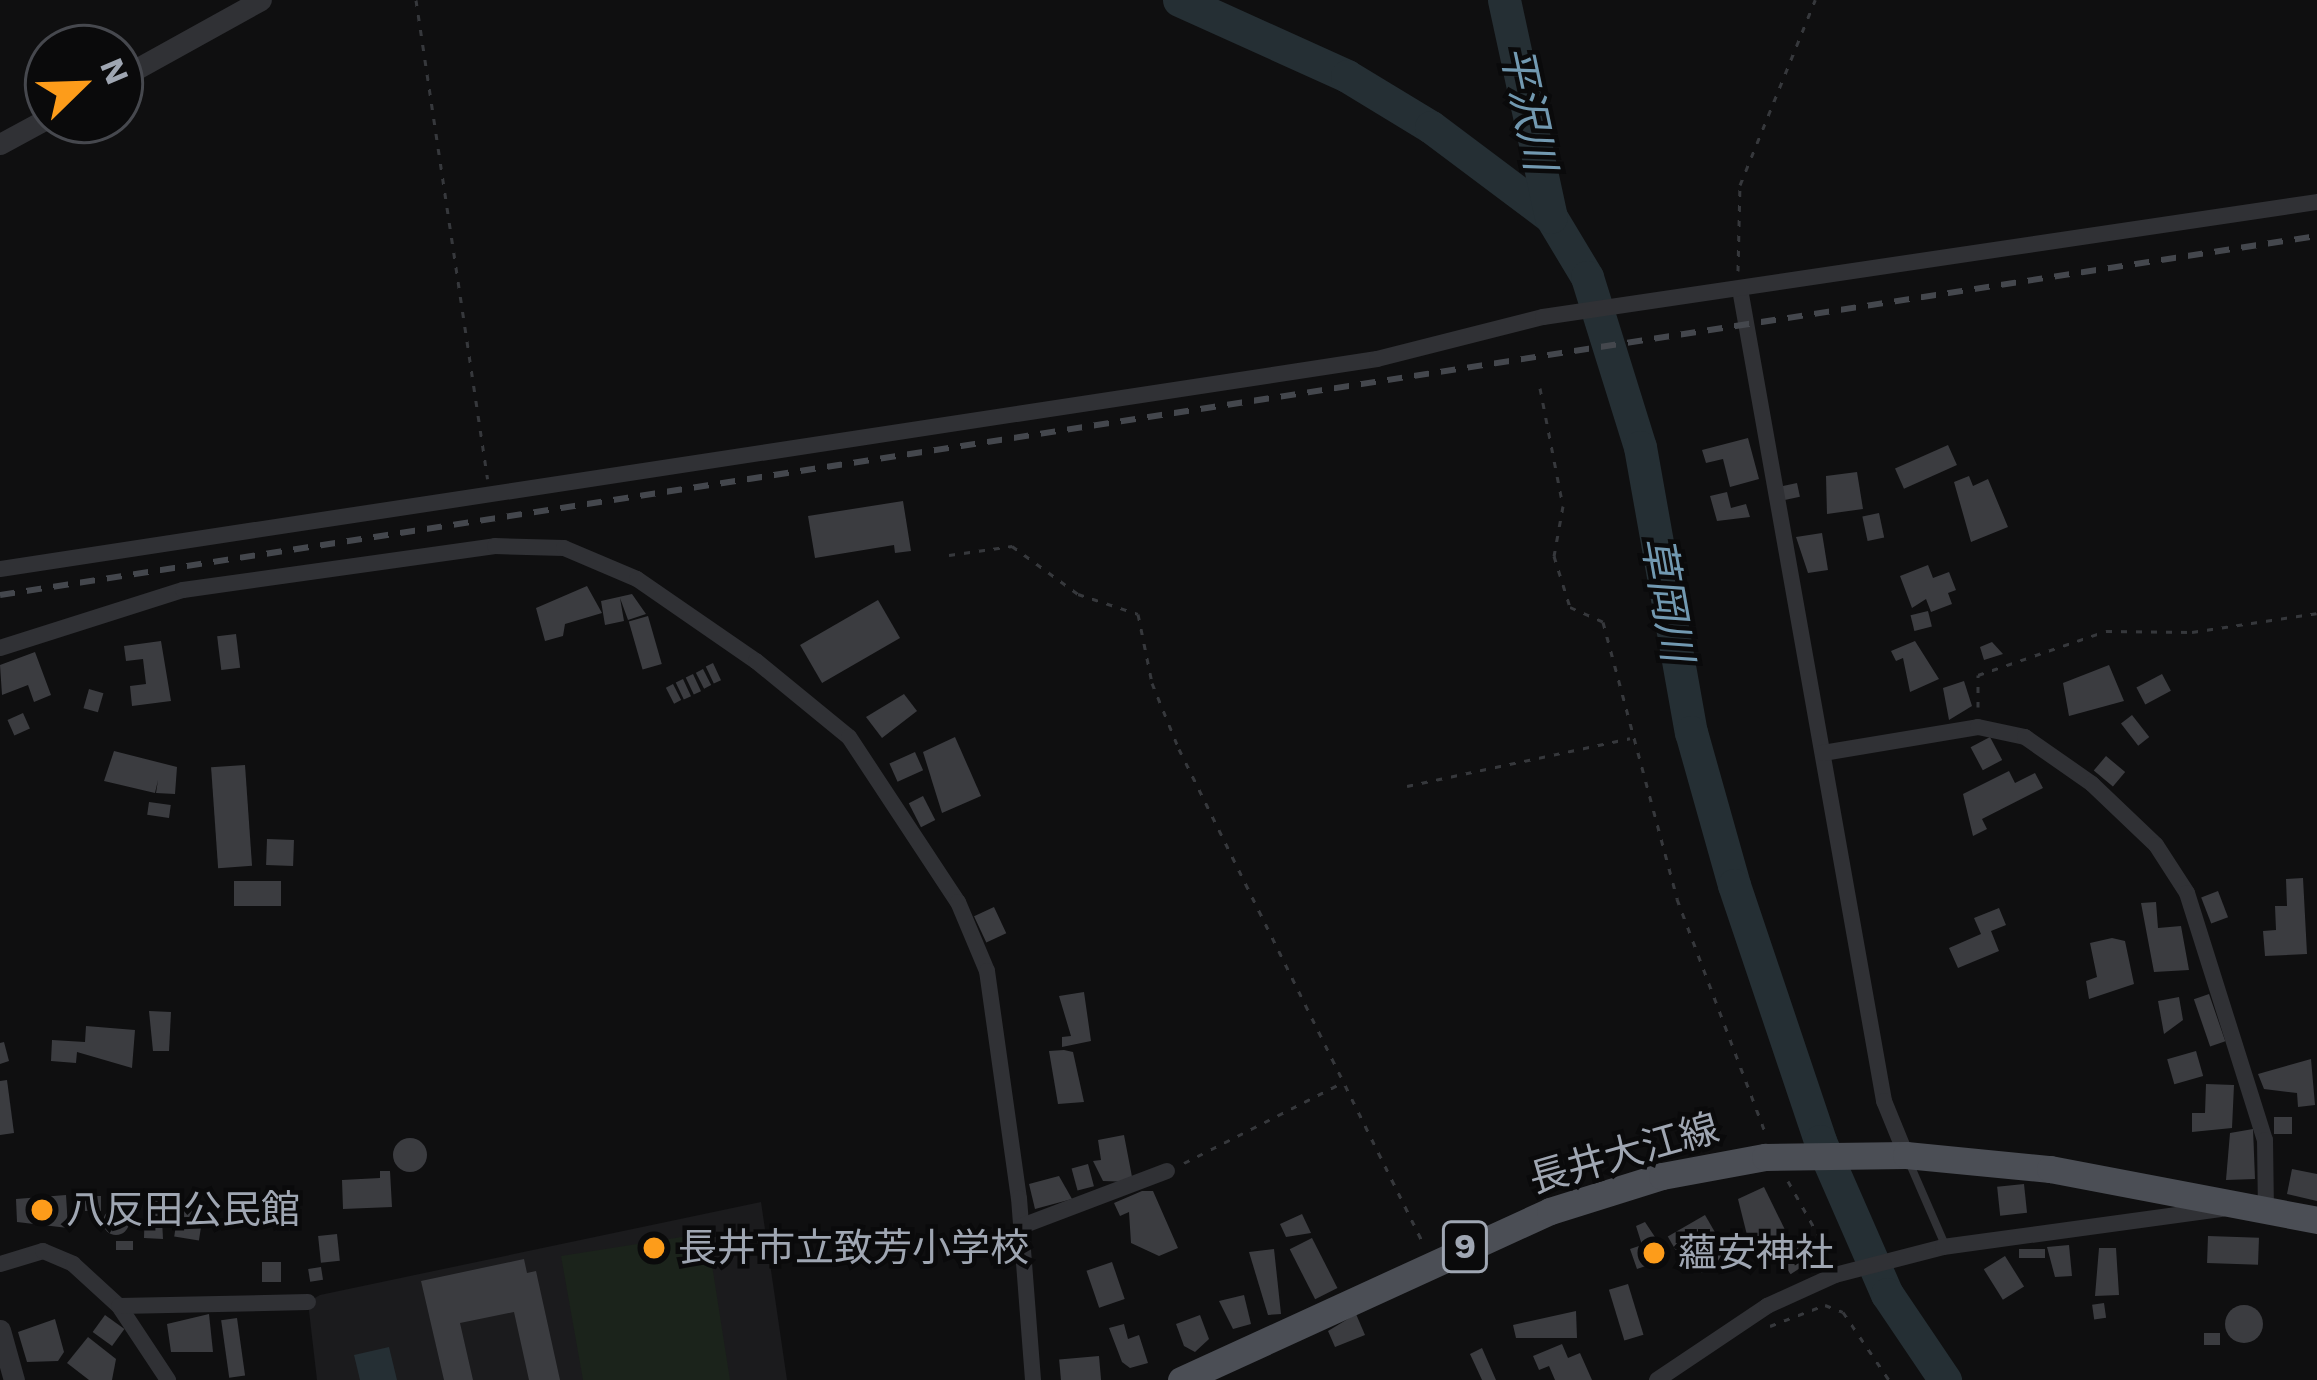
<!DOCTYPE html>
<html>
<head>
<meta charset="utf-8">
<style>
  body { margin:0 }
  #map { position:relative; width:2317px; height:1380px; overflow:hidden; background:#0f0f10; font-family:"Work Sans","Noto Sans JP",sans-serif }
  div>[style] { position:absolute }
  .built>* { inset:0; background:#1b1b1d }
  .green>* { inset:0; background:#1b231b }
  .water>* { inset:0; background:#252f34 }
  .river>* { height:33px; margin:-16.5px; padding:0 16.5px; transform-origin:16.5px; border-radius:16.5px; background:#252f34 }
  .building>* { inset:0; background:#3b3c40; transform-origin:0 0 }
  .round { border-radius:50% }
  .path>* { height:3px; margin-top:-1.5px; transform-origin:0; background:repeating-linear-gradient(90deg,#36383c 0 6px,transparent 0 15px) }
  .service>* { height:8px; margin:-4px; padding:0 4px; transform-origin:4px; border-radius:4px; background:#303135 }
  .minor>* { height:16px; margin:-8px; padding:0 8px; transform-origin:8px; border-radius:8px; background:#303135 }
  .tertiary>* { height:21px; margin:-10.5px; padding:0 10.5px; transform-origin:10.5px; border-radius:10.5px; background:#303135 }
  .primary>* { height:27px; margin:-13.5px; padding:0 13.5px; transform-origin:13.5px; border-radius:13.5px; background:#4b4e55 }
  .rail>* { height:6px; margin-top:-3px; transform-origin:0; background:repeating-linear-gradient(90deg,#44474d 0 15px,transparent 0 27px) }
  .dots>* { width:33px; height:33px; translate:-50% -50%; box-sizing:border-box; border:6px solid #0a0a0b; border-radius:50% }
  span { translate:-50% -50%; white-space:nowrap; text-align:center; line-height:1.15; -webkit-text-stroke:9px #0a0a0b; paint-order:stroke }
  .shield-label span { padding:3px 9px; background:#0a0a0b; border:3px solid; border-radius:9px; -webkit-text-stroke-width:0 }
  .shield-label { font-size:36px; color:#9fa6b2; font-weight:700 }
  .street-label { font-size:39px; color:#9fa6b2 }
  .poi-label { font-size:39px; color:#9fa6b2 }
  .left { translate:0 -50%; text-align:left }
  .water-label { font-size:42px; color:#7299b1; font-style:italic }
  .north { position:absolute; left:24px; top:24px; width:120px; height:120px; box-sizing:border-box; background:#0a0a0b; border:3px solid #46484e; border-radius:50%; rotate:67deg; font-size:33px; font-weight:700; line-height:48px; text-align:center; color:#9fa6b2 }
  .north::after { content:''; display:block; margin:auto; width:42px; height:54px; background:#fd9c1a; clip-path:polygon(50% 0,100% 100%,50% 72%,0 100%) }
</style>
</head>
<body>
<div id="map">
  <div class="built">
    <i style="clip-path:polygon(761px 1202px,787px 1380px,317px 1380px,308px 1302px,320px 1295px)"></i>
  </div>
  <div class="green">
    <i style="clip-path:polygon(707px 1233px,730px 1380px,583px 1380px,561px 1256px)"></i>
  </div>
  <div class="water">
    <i style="clip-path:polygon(389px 1347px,397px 1380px,360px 1380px,354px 1355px)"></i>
  </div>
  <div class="river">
    <i style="left:1179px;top:0;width:184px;rotate:24.3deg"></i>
    <i style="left:1347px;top:76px;width:98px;rotate:31.3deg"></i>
    <i style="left:1431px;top:127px;width:150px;rotate:36.9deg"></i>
    <i style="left:1551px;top:217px;width:70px;rotate:59deg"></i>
    <i style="left:1587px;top:277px;width:178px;rotate:72.7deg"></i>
    <i style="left:1640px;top:447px;width:290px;rotate:79.9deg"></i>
    <i style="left:1691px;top:732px;width:159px;rotate:74.3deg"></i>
    <i style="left:1734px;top:885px;width:270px;rotate:71.4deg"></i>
    <i style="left:1820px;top:1141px;width:167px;rotate:66.4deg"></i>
    <i style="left:1887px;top:1294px;width:104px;rotate:56deg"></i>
    <i style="left:1504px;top:0;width:222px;rotate:77.8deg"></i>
  </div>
  <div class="building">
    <i style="clip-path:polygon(1748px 438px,1759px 479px,1730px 487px,1723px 459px,1706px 463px,1702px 450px)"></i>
    <i style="left:1948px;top:445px;width:22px;height:58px;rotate:66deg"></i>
    <i style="clip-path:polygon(1857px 472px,1863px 509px,1827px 514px,1826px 476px)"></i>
    <i style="clip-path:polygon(1969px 476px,1973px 486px,1988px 479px,2008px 527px,1971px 542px,1954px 482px)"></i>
    <i style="left:1797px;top:483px;width:14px;height:18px;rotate:78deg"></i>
    <i style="clip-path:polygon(1727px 492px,1731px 508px,1746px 504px,1750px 517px,1717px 521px,1710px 496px)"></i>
    <i style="clip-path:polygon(903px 501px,911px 551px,895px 553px,894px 545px,815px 558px,808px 516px)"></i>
    <i style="left:1879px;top:513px;width:25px;height:17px;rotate:78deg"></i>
    <i style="clip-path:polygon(1822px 533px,1828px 570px,1808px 573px,1796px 537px)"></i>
    <i style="clip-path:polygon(1928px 565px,1933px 578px,1949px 572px,1956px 590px,1948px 593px,1952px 604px,1931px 612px,1926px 599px,1912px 608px,1900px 576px)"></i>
    <i style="clip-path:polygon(587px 586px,602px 613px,565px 624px,563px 636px,545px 641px,536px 608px)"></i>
    <i style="clip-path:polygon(632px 594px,646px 614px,628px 620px,620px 598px,624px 621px,605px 625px,601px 601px)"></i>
    <i style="left:878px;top:600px;width:44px;height:90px;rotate:60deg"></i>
    <i style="left:1928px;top:611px;width:16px;height:18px;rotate:76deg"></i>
    <i style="left:648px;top:616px;width:50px;height:20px;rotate:74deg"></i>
    <i style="left:236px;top:634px;width:34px;height:19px;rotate:83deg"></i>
    <i style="clip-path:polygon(161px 641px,171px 701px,132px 706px,130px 686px,146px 684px,143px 659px,126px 661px,124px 646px)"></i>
    <i style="clip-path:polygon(1915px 641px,1939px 679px,1910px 692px,1903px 658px,1896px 661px,1891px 651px)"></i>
    <i style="clip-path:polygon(1992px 642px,2003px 654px,1984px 660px,1980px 647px)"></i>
    <i style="clip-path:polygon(35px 652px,51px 695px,34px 702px,28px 685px,2px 695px,0 665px)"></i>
    <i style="left:713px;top:663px;width:19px;height:8px;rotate:65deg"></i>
    <i style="clip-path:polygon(2109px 665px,2124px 701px,2069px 716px,2063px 683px)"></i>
    <i style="left:703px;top:669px;width:18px;height:8px;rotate:63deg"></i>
    <i style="left:693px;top:674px;width:19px;height:8px;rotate:65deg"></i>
    <i style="left:2162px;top:674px;width:19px;height:29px;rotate:62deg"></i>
    <i style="left:683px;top:679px;width:19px;height:8px;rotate:65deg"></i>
    <i style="clip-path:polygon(1964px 681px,1972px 706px,1949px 720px,1943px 688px)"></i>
    <i style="left:673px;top:684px;width:18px;height:8px;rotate:63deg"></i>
    <i style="left:89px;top:689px;width:15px;height:20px;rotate:16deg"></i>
    <i style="clip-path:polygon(904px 694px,917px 711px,882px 738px,866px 717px)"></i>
    <i style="left:23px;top:713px;width:17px;height:17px;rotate:66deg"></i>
    <i style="left:2132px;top:715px;width:28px;height:14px;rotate:52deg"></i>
    <i style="clip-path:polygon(955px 737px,981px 796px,942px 813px,923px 752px)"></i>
    <i style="left:1990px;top:737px;width:26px;height:22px;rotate:62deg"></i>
    <i style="clip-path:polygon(114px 751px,177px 767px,175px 794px,156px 793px,158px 780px,155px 793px,104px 781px)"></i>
    <i style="left:915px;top:752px;width:20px;height:28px;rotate:66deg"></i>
    <i style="left:2106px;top:756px;width:25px;height:19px;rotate:40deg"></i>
    <i style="left:245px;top:765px;width:101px;height:34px;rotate:86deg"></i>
    <i style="clip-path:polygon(2009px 771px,2015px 783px,2035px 773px,2043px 788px,1982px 819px,1987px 829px,1973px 836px,1963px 794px)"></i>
    <i style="left:923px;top:796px;width:27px;height:16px;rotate:63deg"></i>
    <i style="left:149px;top:802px;width:22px;height:13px;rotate:8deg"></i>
    <i style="left:267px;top:839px;width:27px;height:26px;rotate:2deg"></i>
    <i style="clip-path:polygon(2303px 878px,2307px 954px,2265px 956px,2263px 931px,2276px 930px,2275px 906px,2287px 906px,2286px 879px)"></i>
    <i style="left:234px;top:881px;width:47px;height:25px"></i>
    <i style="left:2218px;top:891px;width:28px;height:18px;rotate:69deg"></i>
    <i style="clip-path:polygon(2156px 902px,2158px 928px,2181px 926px,2189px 970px,2154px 972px,2141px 903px)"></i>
    <i style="left:994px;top:907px;width:29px;height:22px;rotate:65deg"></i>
    <i style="clip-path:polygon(1999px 908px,2006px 925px,1991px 931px,1999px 951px,1958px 968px,1949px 948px,1981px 934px,1974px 918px)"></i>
    <i style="clip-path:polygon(2112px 938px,2125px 941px,2134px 984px,2089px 999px,2086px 981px,2097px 977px,2090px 943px)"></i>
    <i style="clip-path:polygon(1084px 992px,1091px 1041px,1062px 1047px,1062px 1037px,1071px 1036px,1059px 996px)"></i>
    <i style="left:2209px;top:994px;width:50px;height:16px;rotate:71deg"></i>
    <i style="clip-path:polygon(2179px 997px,2183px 1020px,2164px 1034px,2158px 1001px)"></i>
    <i style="clip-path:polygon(149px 1011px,171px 1012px,169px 1051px,153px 1051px)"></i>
    <i style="clip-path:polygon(86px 1026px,135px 1030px,132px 1068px,77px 1052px,76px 1063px,51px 1061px,52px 1040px,85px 1042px)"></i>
    <i style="clip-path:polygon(4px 1042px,9px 1061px,0 1064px,0 1043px)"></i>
    <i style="clip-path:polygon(1064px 1050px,1073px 1052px,1084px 1102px,1058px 1104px,1049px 1051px)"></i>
    <i style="left:2196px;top:1051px;width:26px;height:30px;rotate:74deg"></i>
    <i style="clip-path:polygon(2311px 1059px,2315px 1105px,2298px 1107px,2297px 1093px,2264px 1089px,2258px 1074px)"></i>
    <i style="clip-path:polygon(7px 1080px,14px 1133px,0 1135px,0 1081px)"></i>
    <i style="clip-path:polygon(2206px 1084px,2234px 1085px,2232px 1128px,2192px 1132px,2192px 1113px,2205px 1113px)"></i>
    <i style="left:2274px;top:1117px;width:18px;height:17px"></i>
    <i style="clip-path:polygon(2253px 1129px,2255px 1179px,2226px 1180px,2230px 1133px)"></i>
    <i style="clip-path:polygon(1124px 1135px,1133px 1182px,1103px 1181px,1093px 1161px,1101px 1160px,1098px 1140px)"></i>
    <i class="round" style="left:393px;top:1138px;width:34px;height:34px"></i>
    <i style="left:1088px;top:1164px;width:23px;height:17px;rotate:75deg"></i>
    <i style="clip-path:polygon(2292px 1169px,2317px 1174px,2317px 1201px,2287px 1194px)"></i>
    <i style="clip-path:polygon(380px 1171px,390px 1171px,392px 1207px,343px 1209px,342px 1180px,380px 1178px)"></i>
    <i style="clip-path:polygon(1059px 1176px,1072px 1199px,1035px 1209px,1029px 1184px)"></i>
    <i style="left:2024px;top:1184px;width:29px;height:27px;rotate:84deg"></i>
    <i style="clip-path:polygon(1764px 1187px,1788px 1236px,1750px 1247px,1738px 1199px)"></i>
    <i style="clip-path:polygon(1142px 1191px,1153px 1191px,1178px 1248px,1159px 1256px,1131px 1243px,1129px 1212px,1120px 1216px,1114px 1203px)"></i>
    <i style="clip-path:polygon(66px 1195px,68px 1228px,17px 1222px,16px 1199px)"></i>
    <i style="left:85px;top:1196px;width:16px;height:15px"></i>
    <i style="clip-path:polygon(145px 1200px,161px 1201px,163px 1239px,144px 1238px)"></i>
    <i style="left:180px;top:1200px;width:25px;height:37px;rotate:9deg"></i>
    <i class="round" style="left:103px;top:1209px;width:26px;height:26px"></i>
    <i style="clip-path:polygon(1302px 1214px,1311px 1233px,1286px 1237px,1280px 1224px)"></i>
    <i style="left:1705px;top:1215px;width:22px;height:43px;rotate:60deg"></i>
    <i style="clip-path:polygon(1645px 1222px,1669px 1258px,1637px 1269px,1630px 1249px,1642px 1245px,1636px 1226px)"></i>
    <i style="left:337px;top:1234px;width:27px;height:19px;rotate:84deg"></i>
    <i style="left:2208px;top:1236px;width:51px;height:27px;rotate:2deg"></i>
    <i style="left:1312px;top:1238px;width:56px;height:25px;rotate:63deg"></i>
    <i style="left:116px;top:1241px;width:17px;height:9px"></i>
    <i style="left:1796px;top:1243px;width:23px;height:22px;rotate:56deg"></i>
    <i style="clip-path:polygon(2069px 1245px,2072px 1276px,2055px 1277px,2047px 1247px)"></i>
    <i style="clip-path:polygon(2099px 1248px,2116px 1248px,2119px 1295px,2095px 1296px)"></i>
    <i style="clip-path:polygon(1274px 1249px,1281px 1314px,1268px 1315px,1249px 1252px)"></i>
    <i style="left:2045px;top:1249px;width:9px;height:26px;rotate:90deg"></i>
    <i style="clip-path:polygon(1720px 1251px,1725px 1265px,1701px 1273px,1701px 1257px)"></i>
    <i style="left:2005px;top:1256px;width:36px;height:25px;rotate:58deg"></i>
    <i style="clip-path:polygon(524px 1259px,527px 1273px,536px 1271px,560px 1380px,529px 1380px,514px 1312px,460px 1323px,473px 1380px,444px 1380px,421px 1281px)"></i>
    <i style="left:262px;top:1262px;width:19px;height:20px"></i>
    <i style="left:1112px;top:1262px;width:39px;height:27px;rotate:71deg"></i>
    <i style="left:321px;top:1267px;width:13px;height:13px;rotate:81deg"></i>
    <i style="left:1628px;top:1284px;width:53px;height:20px;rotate:73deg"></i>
    <i style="clip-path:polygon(1244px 1295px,1251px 1324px,1233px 1329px,1219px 1301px)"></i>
    <i style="left:2104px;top:1303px;width:15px;height:12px;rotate:82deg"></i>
    <i class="round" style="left:2225px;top:1305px;width:38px;height:38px"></i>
    <i style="clip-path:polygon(1576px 1311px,1577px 1338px,1516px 1338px,1513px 1325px)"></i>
    <i style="clip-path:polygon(209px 1314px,213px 1352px,171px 1352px,167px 1324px)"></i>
    <i style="clip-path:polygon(1356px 1314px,1365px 1335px,1335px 1347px,1328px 1331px)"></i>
    <i style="left:105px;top:1315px;width:24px;height:21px;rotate:36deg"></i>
    <i style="clip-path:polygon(1200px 1315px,1209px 1339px,1195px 1352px,1184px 1346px,1176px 1324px)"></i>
    <i style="left:237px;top:1318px;width:58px;height:16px;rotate:82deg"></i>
    <i style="clip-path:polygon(55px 1319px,64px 1352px,58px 1361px,27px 1362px,18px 1332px)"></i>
    <i style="clip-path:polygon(1124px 1324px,1128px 1339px,1139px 1335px,1148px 1363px,1130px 1368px,1122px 1362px,1109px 1328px)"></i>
    <i style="left:2220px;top:1333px;width:12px;height:16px;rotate:90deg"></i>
    <i style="clip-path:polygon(88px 1337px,116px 1359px,112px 1380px,89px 1380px,67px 1363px)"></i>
    <i style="clip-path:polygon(1562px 1344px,1568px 1358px,1580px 1353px,1592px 1380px,1555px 1380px,1549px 1366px,1539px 1370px,1533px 1356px)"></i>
    <i style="clip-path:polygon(1482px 1348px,1496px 1380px,1482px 1380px,1470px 1354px)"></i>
    <i style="left:1099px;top:1356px;width:24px;height:40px;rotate:85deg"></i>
  </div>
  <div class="path">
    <i style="left:416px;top:0;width:484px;rotate:81.5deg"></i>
    <i style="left:1738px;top:271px;width:86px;rotate:-88.7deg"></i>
    <i style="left:1740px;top:185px;width:200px;rotate:-67.9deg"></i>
    <i style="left:1540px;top:388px;width:120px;rotate:79deg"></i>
    <i style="left:1563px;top:506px;width:51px;rotate:100.2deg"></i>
    <i style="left:1554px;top:556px;width:53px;rotate:72.6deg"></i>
    <i style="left:1570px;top:607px;width:36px;rotate:24deg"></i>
    <i style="left:1603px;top:622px;width:287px;rotate:75deg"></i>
    <i style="left:1677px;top:899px;width:251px;rotate:69.3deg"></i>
    <i style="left:949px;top:555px;width:64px;rotate:-8.1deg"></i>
    <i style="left:1012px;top:546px;width:82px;rotate:36deg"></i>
    <i style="left:1078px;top:594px;width:63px;rotate:18.4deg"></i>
    <i style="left:1138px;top:614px;width:70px;rotate:78.5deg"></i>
    <i style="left:1152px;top:683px;width:71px;rotate:67.8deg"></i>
    <i style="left:1179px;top:749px;width:551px;rotate:63.71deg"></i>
    <i style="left:1978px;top:707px;width:32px;rotate:-90deg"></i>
    <i style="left:1978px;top:675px;width:135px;rotate:-19deg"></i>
    <i style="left:2106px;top:631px;width:86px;rotate:0.7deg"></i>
    <i style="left:2192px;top:632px;width:126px;rotate:-8.6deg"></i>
    <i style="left:1407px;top:786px;width:228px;rotate:-12.1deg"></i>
    <i style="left:1184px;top:1163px;width:177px;rotate:-26.9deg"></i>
    <i style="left:1788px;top:1181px;width:86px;rotate:60.8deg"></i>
    <i style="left:1770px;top:1326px;width:59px;rotate:-20.9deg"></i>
    <i style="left:1825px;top:1305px;width:19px;rotate:21deg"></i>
    <i style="left:1843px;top:1312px;width:82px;rotate:55.9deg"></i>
  </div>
  <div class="service">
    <i style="left:1909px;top:1162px;width:93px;rotate:66.5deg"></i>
  </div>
  <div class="minor">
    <i style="left:1740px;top:289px;width:825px;rotate:79.94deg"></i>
    <i style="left:1884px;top:1101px;width:58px;rotate:67.8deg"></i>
    <i style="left:0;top:569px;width:1393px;rotate:-8.67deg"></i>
    <i style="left:1377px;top:359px;width:171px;rotate:-14.2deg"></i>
    <i style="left:1543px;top:317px;width:782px;rotate:-8.45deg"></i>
    <i style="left:0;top:648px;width:192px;rotate:-17.6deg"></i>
    <i style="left:183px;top:590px;width:315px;rotate:-8deg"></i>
    <i style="left:495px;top:546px;width:69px;rotate:1.7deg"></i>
    <i style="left:564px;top:548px;width:79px;rotate:23deg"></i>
    <i style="left:637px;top:579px;width:145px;rotate:34.6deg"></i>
    <i style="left:756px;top:661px;width:120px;rotate:39.3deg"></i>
    <i style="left:849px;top:737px;width:198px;rotate:56.6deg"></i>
    <i style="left:958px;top:902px;width:75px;rotate:67.2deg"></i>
    <i style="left:987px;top:971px;width:229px;rotate:82deg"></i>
    <i style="left:1019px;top:1198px;width:183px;rotate:85.6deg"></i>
    <i style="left:1823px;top:753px;width:157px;rotate:-9.5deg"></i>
    <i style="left:1978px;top:727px;width:48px;rotate:12deg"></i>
    <i style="left:2025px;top:737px;width:82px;rotate:35deg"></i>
    <i style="left:2092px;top:784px;width:88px;rotate:43.6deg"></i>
    <i style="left:2156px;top:845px;width:57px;rotate:57.1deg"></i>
    <i style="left:2187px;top:893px;width:259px;rotate:72.5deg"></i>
    <i style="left:2265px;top:1140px;width:70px;rotate:89.2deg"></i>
    <i style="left:1022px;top:1226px;width:155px;rotate:-20.8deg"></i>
    <i style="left:0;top:1264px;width:45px;rotate:-16.8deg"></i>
    <i style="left:43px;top:1251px;width:33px;rotate:23deg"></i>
    <i style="left:73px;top:1264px;width:62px;rotate:42.4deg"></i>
    <i style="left:119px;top:1306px;width:89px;rotate:56.5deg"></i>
    <i style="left:119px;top:1306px;width:189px;rotate:-1.2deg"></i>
    <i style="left:1657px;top:1380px;width:133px;rotate:-33.9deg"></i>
    <i style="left:1767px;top:1306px;width:75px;rotate:-24.5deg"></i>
    <i style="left:1835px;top:1275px;width:112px;rotate:-14.5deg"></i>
    <i style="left:1943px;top:1247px;width:282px;rotate:-7.8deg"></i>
  </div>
  <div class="tertiary">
    <i style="left:120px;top:78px;width:161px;rotate:-29deg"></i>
    <i style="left:0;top:144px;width:55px;rotate:-28.4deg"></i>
    <i style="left:0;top:1330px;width:52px;rotate:74.4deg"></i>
  </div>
  <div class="primary">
    <i style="left:1181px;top:1380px;width:406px;rotate:-24.6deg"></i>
    <i style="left:1550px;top:1211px;width:117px;rotate:-17.4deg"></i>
    <i style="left:1662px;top:1176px;width:105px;rotate:-10.5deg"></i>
    <i style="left:1765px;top:1157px;width:141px;rotate:-0.8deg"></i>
    <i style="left:1906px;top:1155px;width:145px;rotate:5.6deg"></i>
    <i style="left:2050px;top:1169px;width:272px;rotate:10.8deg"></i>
  </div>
  <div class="rail">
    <i style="left:0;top:595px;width:2345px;rotate:-8.81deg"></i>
  </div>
  <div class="dots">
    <i style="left:42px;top:1210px;background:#fd9c1a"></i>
    <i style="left:654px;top:1248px;background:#fd9c1a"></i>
    <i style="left:1654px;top:1253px;background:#fd9c1a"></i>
  </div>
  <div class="shield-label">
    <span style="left:1465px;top:1247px">9</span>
  </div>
  <div class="street-label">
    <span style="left:1624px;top:1154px;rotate:-16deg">長井大江線</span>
  </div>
  <div class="poi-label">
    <span class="left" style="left:66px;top:1210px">八反田公民館</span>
    <span class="left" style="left:678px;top:1248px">長井市立致芳小学校</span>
    <span class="left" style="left:1678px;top:1253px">蘊安神社</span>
  </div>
  <div class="water-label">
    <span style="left:1528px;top:108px;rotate:78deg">平沢川</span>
    <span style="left:1667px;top:599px;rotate:80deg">草岡川</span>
  </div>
  <div class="north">N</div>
</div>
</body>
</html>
